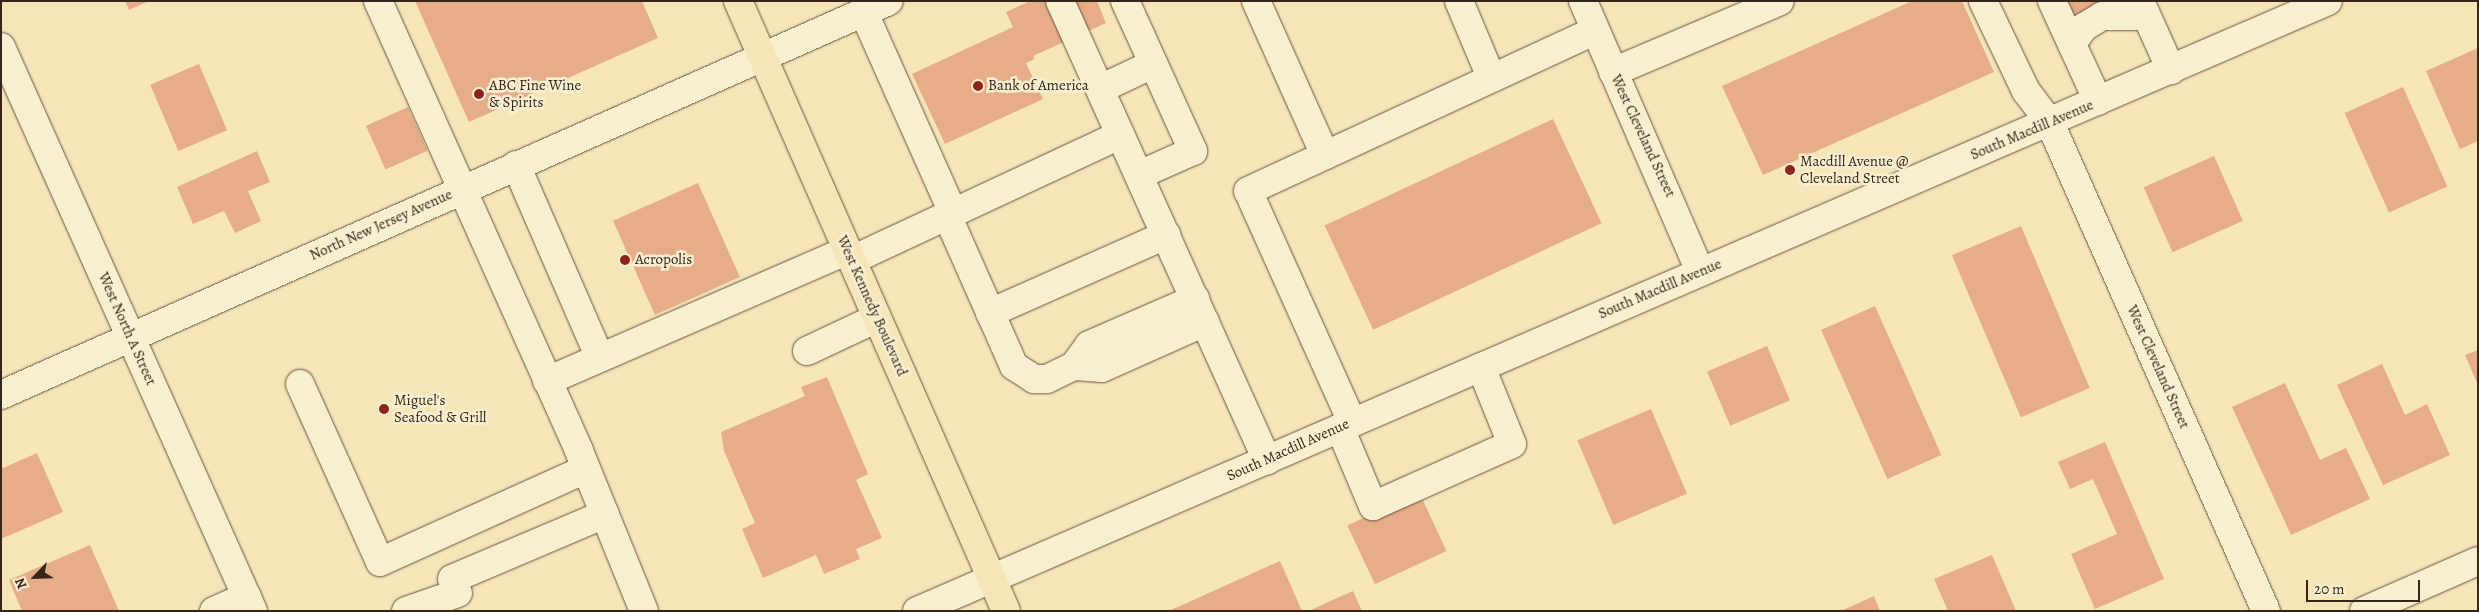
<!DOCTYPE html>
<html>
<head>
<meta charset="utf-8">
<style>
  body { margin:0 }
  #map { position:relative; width:2479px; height:612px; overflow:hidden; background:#f5e5b7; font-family:Alegreya,serif }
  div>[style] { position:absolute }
  .building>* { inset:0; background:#e7ad89; transform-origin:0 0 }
  .roads { filter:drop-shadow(0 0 1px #665541) drop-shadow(0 0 1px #665541) }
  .minor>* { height:28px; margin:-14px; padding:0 14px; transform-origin:14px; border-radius:14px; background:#f8eed0 }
  .major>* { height:28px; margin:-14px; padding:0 14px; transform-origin:14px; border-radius:14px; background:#f5e5b7 }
  .dots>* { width:14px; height:14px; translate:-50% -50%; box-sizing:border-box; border:2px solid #f8eed0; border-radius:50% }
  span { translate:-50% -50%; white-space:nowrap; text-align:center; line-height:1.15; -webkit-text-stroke:5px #f8eed0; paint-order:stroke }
  .poi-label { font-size:15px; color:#37251a }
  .left { translate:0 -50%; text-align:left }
  .street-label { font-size:15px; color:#37251a }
  .frame { position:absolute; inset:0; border:2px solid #37251a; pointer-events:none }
  .north { position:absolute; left:10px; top:552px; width:50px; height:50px; -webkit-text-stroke:4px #f8eed0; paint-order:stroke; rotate:246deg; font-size:14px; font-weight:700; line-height:20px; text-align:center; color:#37251a }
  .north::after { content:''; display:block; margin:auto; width:18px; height:22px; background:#37251a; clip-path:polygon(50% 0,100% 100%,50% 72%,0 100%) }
  .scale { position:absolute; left:2306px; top:580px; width:114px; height:22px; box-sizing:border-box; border:2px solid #37251a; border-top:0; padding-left:6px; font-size:15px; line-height:18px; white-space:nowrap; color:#37251a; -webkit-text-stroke:4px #f8eed0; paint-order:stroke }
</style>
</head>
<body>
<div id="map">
  <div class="building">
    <i style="clip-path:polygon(125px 1px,149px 1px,129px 10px)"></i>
    <i style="clip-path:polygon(415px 1px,642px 1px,658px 38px,469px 122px)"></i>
    <i style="clip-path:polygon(1030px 1px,1097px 1px,1106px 23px,1033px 56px,1035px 59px,1026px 63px,1043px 99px,945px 144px,912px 74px,1013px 27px,1006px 12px)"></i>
    <i style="clip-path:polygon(1912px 1px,1962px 1px,1994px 72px,1763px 175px,1722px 86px)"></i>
    <i style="clip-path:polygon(2064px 1px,2116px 1px,2072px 20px)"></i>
    <i style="clip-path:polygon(2478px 48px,2478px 141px,2460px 149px,2426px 71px)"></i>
    <i style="left:199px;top:64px;width:72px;height:53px;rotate:67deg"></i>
    <i style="left:2403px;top:87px;width:109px;height:64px;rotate:66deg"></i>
    <i style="left:408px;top:107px;width:48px;height:46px;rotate:66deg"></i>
    <i style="left:1553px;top:119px;width:115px;height:252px;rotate:65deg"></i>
    <i style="clip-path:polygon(257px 151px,270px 182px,248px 191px,261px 221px,235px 233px,224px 211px,193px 224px,177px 187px)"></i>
    <i style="left:2214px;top:156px;width:71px;height:77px;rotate:66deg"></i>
    <i style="left:698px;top:183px;width:103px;height:93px;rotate:66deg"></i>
    <i style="left:2021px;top:226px;width:176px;height:75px;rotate:67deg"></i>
    <i style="left:1875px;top:306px;width:163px;height:59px;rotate:66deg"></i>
    <i style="left:1767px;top:346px;width:59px;height:65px;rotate:67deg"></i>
    <i style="clip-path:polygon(2478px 350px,2478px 385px,2465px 355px)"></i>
    <i style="clip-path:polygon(2382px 364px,2405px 415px,2427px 404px,2450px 455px,2383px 485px,2337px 385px)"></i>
    <i style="clip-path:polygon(827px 377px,868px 474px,856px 480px,882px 538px,856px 549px,860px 559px,824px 574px,816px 555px,763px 578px,742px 529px,755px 523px,724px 451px,721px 432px,805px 396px,801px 387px)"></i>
    <i style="clip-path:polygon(2285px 383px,2320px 460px,2346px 448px,2370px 499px,2291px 535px,2232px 407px)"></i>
    <i style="left:1651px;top:409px;width:92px;height:80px;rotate:67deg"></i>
    <i style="clip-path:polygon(2105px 442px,2164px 579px,2095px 609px,2071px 554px,2117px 534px,2093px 479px,2070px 489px,2058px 462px)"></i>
    <i style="clip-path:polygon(37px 453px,63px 512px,1px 539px,1px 469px)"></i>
    <i style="left:1419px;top:492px;width:65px;height:79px;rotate:65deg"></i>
    <i style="clip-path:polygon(90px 545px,119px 611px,22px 611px,9px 580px)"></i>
    <i style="clip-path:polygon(1992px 555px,2016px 611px,1948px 611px,1934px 579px)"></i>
    <i style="clip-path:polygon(1280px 561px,1302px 611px,1168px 611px,1180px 606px)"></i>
    <i style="clip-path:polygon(1353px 591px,1362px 611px,1309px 611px,1328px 602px)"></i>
    <i style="clip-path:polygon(1874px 596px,1880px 611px,1841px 611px)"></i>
  </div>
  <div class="roads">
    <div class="minor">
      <i style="left:378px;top:1px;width:493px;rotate:65.9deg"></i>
      <i style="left:579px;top:451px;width:173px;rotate:67.9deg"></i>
      <i style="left:1060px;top:1px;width:504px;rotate:65.73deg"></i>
      <i style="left:1125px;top:1px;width:165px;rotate:65.6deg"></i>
      <i style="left:1193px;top:151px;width:59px;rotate:156deg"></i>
      <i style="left:1256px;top:1px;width:169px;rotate:65.9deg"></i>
      <i style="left:1459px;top:1px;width:82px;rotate:67.2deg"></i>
      <i style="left:1583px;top:1px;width:294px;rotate:66.6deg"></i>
      <i style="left:1983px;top:1px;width:100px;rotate:64.5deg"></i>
      <i style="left:2026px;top:91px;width:40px;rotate:53deg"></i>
      <i style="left:2050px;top:123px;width:534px;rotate:66.12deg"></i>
      <i style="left:2052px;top:1px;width:110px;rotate:65.3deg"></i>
      <i style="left:2140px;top:1px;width:76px;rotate:65.8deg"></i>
      <i style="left:864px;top:13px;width:219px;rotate:66deg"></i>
      <i style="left:2072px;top:44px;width:21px;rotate:-55deg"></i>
      <i style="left:2084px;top:27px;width:21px;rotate:-31deg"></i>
      <i style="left:2102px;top:16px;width:44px"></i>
      <i style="left:1px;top:47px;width:618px;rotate:65.92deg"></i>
      <i style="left:1613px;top:72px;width:181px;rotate:-23deg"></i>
      <i style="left:1100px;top:89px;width:59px;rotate:-25.3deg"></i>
      <i style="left:516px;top:165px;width:210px;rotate:66.5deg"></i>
      <i style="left:947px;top:215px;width:165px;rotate:66.1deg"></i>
      <i style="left:1014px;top:366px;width:24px;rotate:33deg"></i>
      <i style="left:1034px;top:379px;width:13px"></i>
      <i style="left:1047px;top:379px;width:30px;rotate:-26deg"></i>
      <i style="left:1074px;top:366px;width:26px;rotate:-54deg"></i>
      <i style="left:1089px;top:345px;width:116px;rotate:-23.5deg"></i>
      <i style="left:852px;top:260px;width:296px;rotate:-25deg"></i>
      <i style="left:990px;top:313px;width:193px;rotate:-23.9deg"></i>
      <i style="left:807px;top:351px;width:77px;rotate:-25.2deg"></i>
      <i style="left:1074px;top:366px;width:28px;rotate:4deg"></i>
      <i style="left:1102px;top:368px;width:113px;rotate:-24.1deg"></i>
      <i style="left:547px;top:381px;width:328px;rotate:-23.5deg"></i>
      <i style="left:300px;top:384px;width:195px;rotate:65.8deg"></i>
      <i style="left:380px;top:562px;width:226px;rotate:-24.3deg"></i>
      <i style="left:1px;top:395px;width:971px;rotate:-23.93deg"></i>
      <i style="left:1352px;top:422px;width:253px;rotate:-114.2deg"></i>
      <i style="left:1248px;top:191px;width:382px;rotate:-24.8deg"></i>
      <i style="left:1340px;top:428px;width:85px;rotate:67.1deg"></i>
      <i style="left:1373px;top:506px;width:152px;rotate:-24deg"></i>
      <i style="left:1512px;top:444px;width:83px;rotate:-111.9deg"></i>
      <i style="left:452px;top:579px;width:166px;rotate:-23deg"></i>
      <i style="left:214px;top:611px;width:36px;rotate:-24deg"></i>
      <i style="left:406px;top:611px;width:55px;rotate:-19.1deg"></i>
      <i style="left:917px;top:611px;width:1537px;rotate:-23.38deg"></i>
      <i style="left:2364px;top:611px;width:124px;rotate:-23.7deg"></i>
    </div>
    <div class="major">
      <i style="left:738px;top:1px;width:666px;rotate:66.28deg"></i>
    </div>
  </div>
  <div class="dots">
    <i style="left:978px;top:86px;background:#8f2418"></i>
    <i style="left:479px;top:94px;background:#8f2418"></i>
    <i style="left:1790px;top:170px;background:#8f2418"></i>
    <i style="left:625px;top:260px;background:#8f2418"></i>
    <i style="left:384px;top:409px;background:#8f2418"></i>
  </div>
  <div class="poi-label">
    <span class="left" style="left:489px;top:94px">ABC Fine Wine<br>&amp; Spirits</span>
    <span class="left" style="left:988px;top:86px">Bank of America</span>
    <span class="left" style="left:1800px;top:170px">Macdill Avenue @<br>Cleveland Street</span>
    <span class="left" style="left:635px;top:260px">Acropolis</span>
    <span class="left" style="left:394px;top:409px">Miguel's<br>Seafood &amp; Grill</span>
  </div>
  <div class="street-label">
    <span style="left:2032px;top:130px;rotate:-23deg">South Macdill Avenue</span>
    <span style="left:1643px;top:136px;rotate:65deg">West Cleveland Street</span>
    <span style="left:381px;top:225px;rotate:-24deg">North New Jersey Avenue</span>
    <span style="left:1660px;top:289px;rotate:-23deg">South Macdill Avenue</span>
    <span style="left:872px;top:306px;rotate:66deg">West Kennedy Boulevard</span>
    <span style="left:127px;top:329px;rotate:66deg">West North A Street</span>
    <span style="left:2158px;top:367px;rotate:66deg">West Cleveland Street</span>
    <span style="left:1288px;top:450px;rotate:-24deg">South Macdill Avenue</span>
  </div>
  <div class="frame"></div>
  <div class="north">N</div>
  <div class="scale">20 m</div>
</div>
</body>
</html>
